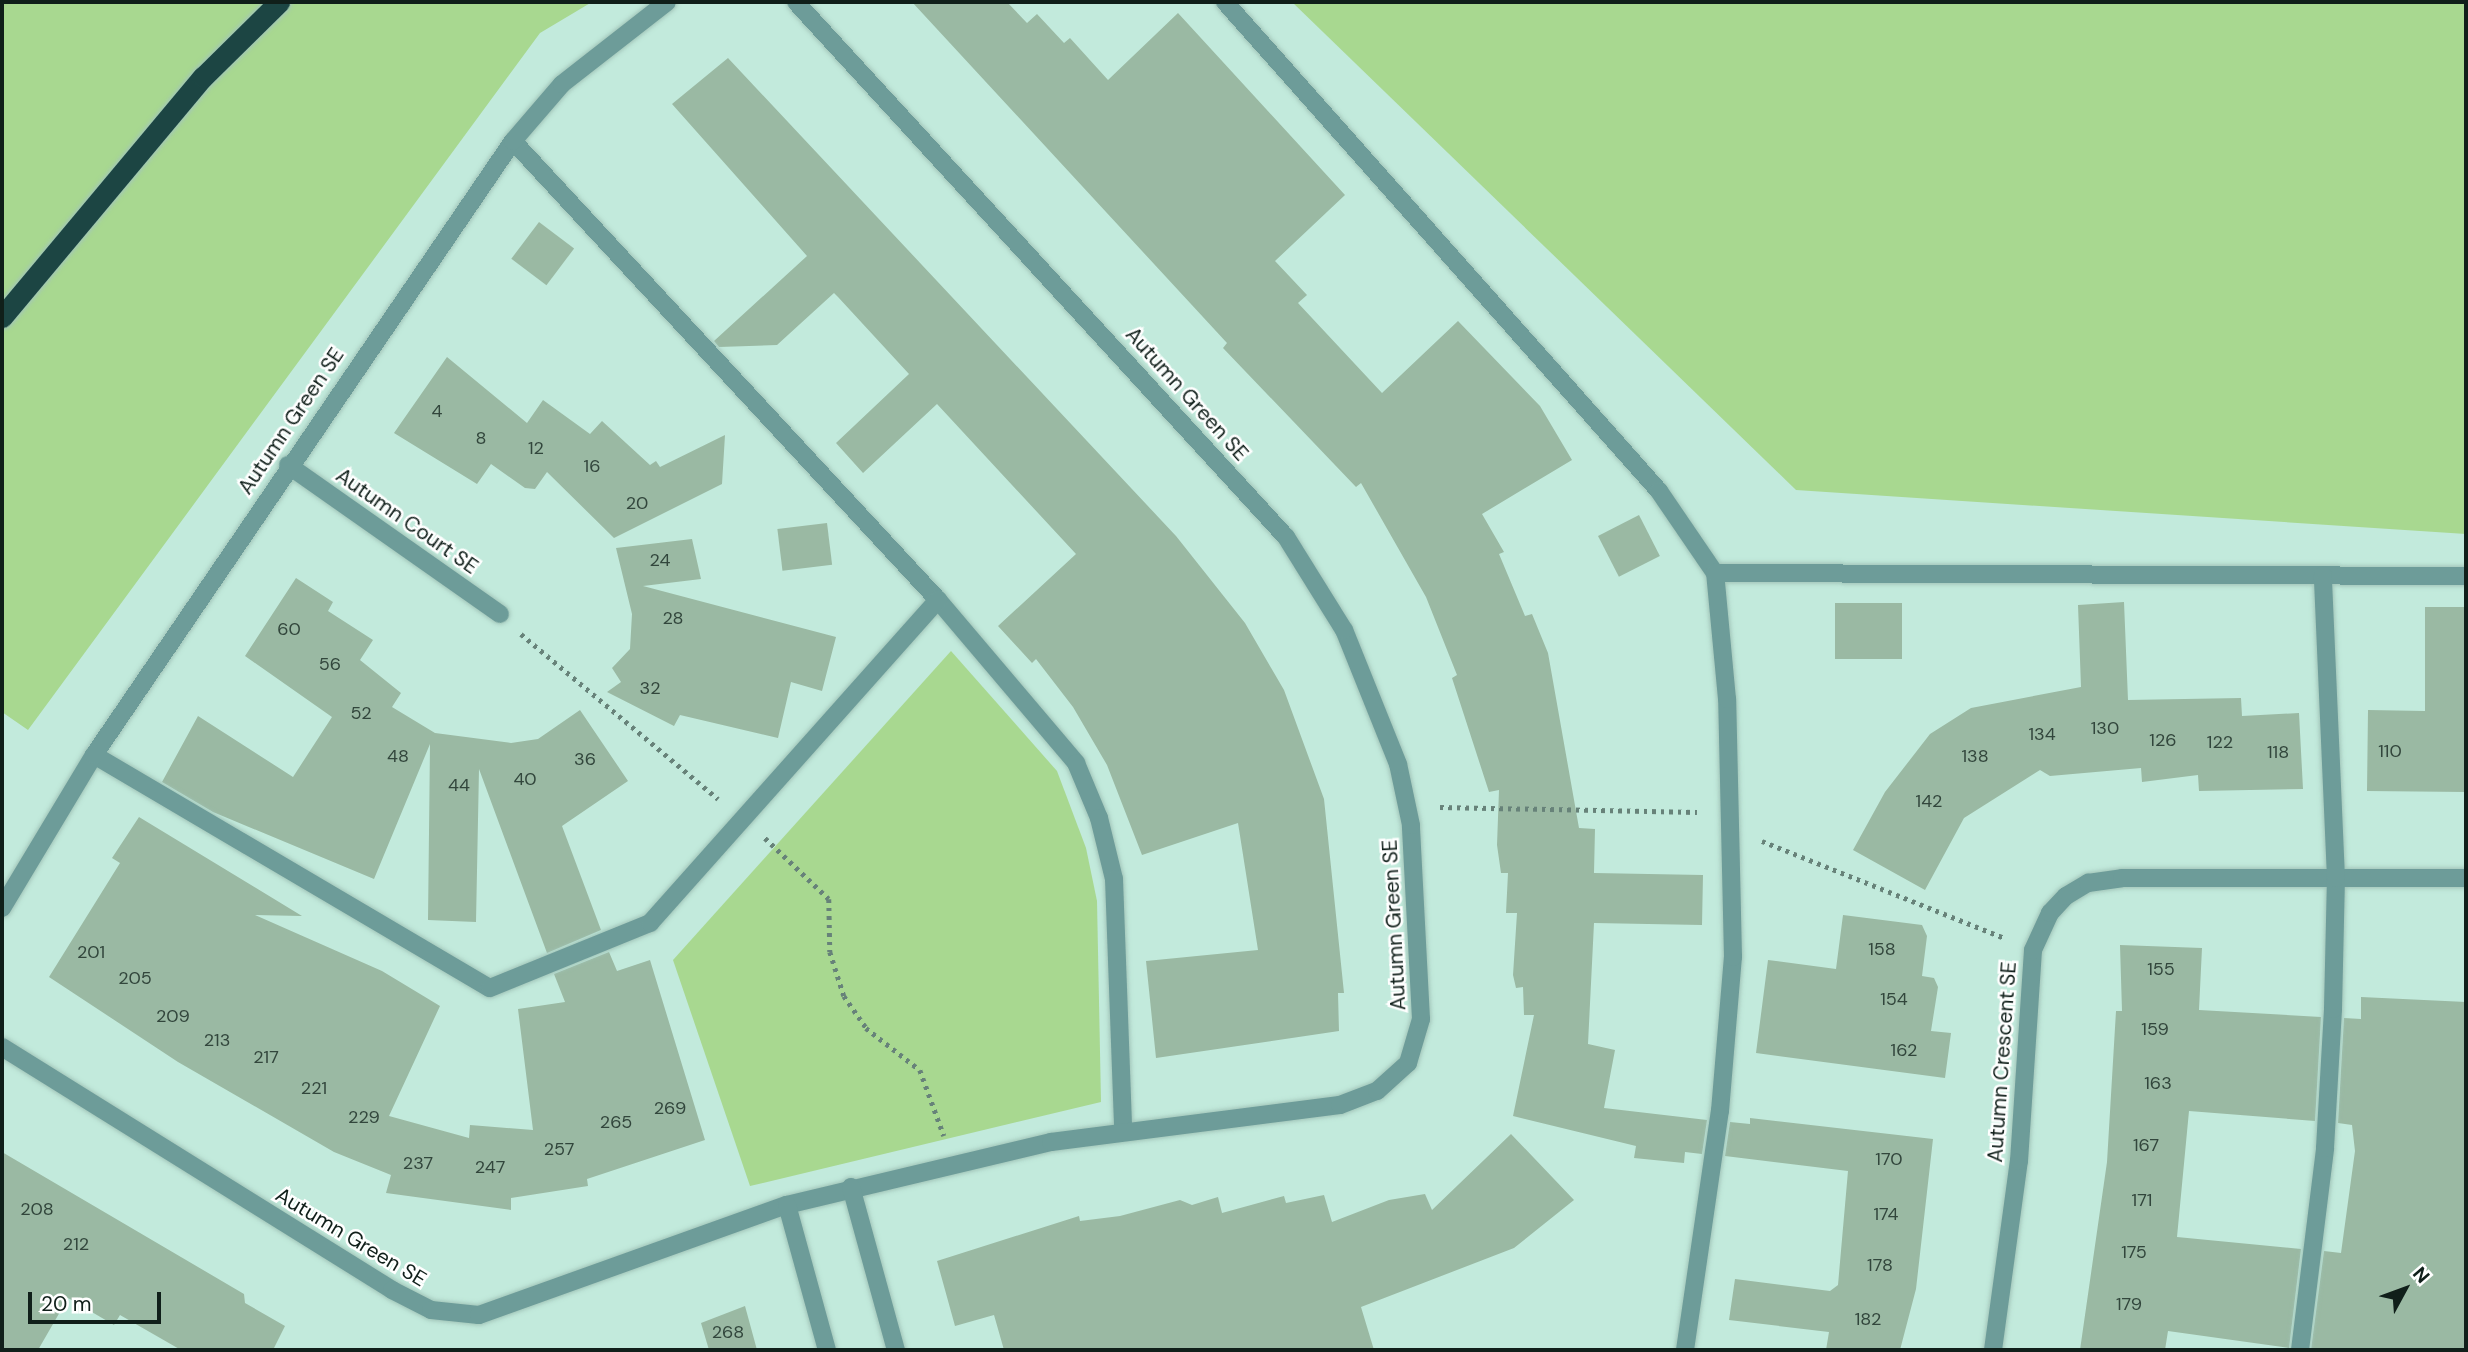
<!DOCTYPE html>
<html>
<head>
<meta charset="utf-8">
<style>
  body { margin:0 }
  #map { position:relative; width:2468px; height:1352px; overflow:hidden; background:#c2eadc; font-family:"DM Sans",sans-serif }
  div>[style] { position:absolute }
  .green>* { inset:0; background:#a8d890 }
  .building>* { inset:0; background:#9ab9a3; transform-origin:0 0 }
  .path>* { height:4.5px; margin-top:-2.25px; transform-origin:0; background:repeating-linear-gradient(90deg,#678279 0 3.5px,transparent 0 8.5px) }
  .roads { filter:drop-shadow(0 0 2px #a2c5b9) drop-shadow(0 0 2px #a2c5b9) }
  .minor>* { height:18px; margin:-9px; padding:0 9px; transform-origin:9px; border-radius:9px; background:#6d9c99 }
  .highway>* { height:21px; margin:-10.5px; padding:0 10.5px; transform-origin:10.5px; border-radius:10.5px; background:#1c4543 }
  span { translate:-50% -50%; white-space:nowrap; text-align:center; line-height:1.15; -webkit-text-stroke:5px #fff; paint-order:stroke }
  .number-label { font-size:18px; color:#32463c }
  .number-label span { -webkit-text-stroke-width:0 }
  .street-label { font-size:21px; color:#101f1a }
  .frame { position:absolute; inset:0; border:4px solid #101f1a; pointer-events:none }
  .north { position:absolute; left:2370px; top:1254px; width:70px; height:70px; -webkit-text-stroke:5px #fff; paint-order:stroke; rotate:49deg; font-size:19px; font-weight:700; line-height:28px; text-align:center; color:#101f1a }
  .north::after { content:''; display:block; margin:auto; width:24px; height:32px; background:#101f1a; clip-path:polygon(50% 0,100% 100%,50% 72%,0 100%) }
  .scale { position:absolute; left:28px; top:1292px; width:133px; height:32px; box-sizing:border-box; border:4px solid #101f1a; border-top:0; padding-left:9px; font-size:21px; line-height:24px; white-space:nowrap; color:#101f1a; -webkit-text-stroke:5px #fff; paint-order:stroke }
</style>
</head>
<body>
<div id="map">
  <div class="green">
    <i style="clip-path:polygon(2px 2px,592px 2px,540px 33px,28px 730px,2px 712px)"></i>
    <i style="clip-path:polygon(1292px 2px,2466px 2px,2466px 534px,1796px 490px)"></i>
    <i style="clip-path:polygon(951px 651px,1057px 771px,1086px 848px,1097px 901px,1101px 1102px,750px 1186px,673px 960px)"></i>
  </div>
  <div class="building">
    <i style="clip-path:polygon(912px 2px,1007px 2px,1027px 23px,1037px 14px,1064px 43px,1070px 38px,1108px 80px,1178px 13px,1345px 195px,1275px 261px,1307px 295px,1298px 303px,1382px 393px,1458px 321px,1540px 406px,1572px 460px,1482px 514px,1504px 552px,1499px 554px,1525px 616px,1532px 614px,1548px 653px,1579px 828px,1595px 829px,1594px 873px,1703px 875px,1702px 925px,1594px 923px,1588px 1044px,1615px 1050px,1604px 1108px,1707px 1120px,1702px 1154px,1685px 1152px,1684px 1163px,1634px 1158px,1636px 1146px,1513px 1116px,1534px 1015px,1524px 1015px,1523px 987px,1516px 988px,1513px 975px,1517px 913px,1506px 913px,1508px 873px,1501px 873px,1497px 845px,1499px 790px,1489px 792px,1452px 678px,1457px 675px,1426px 597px,1361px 483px,1356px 487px,1223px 348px,1227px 343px)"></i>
    <i style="clip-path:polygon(728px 58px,1176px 536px,1245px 623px,1284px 690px,1324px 799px,1344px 993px,1338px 993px,1339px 1031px,1156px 1058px,1146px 961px,1258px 950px,1238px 823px,1142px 855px,1107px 765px,1073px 707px,1036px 659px,1032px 663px,998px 626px,1076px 554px,937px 404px,863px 473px,836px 443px,909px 374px,838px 297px,834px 293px,777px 345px,719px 347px,714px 341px,807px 256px,672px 104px)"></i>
    <i style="left:539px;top:222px;width:44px;height:46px;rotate:37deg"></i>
    <i style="clip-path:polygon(447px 357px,527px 423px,543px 400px,590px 434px,602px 421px,650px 465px,656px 461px,660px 467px,725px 435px,722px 484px,614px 538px,547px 472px,535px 489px,525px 488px,491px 464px,477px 484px,394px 433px)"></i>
    <i style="left:1639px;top:515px;width:46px;height:46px;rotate:63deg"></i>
    <i style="left:827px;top:523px;width:42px;height:50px;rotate:83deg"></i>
    <i style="clip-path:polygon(692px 539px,701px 579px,643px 586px,836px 637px,822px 691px,791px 682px,778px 738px,680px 715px,674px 726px,607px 692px,621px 682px,612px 668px,630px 649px,632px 614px,616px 548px)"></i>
    <i style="clip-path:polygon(296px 578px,333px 602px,328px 611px,373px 640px,360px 660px,401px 693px,392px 707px,435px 733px,511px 743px,538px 739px,580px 710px,628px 781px,562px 826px,601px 930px,547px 953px,479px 769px,476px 922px,428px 920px,430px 744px,374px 879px,213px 812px,162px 782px,198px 716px,293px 777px,332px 717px,245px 656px)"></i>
    <i style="clip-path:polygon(2124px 602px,2128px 700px,2241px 698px,2242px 716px,2299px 713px,2303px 789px,2199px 791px,2198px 775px,2142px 782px,2141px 768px,2050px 776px,2040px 770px,1964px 818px,1925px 890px,1853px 850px,1885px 792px,1930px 734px,1971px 708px,2081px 687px,2078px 605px)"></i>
    <i style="left:1835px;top:603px;width:67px;height:56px"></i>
    <i style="clip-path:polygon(2425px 607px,2466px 607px,2466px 792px,2367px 791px,2368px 710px,2425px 711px)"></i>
    <i style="clip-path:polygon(139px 817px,302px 916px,255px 915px,382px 971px,440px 1006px,389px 1116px,469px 1138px,470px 1125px,533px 1130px,518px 1009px,565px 1002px,554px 974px,609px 952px,617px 971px,650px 960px,705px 1140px,587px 1179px,588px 1186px,511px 1198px,511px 1210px,386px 1193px,391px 1175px,334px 1152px,178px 1062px,49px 977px,120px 863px,112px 858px)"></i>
    <i style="clip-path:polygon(1843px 915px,1922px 925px,1927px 936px,1922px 976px,1934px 978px,1938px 987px,1931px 1031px,1951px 1033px,1945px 1078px,1756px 1053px,1768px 960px,1836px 969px)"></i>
    <i style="clip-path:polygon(2120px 945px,2202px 948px,2199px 1010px,2321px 1017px,2315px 1121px,2189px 1111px,2177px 1237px,2301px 1249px,2289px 1348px,2168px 1331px,2165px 1350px,2080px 1350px,2107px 1162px,2116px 1011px,2122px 1011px)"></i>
    <i style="clip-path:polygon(2361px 997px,2466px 1002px,2466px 1350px,2311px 1350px,2324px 1251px,2341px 1253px,2355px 1151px,2352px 1125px,2338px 1123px,2344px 1018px,2361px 1019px)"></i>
    <i style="clip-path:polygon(1750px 1118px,1933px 1139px,1916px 1289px,1900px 1350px,1826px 1350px,1829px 1332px,1729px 1320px,1735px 1279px,1830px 1291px,1838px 1285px,1848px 1171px,1725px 1156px,1730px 1122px,1750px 1124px)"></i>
    <i style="clip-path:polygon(1511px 1134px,1574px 1200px,1514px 1248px,1361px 1307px,1374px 1350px,1004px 1350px,994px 1315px,955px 1326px,937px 1261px,1079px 1216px,1080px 1221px,1120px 1216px,1180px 1200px,1192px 1205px,1218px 1197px,1222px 1213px,1284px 1196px,1286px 1203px,1324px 1195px,1332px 1222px,1389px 1200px,1425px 1194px,1432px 1210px)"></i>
    <i style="clip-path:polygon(2px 1152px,244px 1294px,245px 1303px,285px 1326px,273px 1350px,181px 1350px,120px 1315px,114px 1325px,68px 1298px,38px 1350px,2px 1350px)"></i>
    <i style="clip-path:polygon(745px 1306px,757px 1350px,709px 1350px,701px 1323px)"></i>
  </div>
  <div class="path">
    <i style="left:521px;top:634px;width:257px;rotate:39.9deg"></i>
    <i style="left:1440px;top:807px;width:257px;rotate:1.1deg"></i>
    <i style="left:765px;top:838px;width:88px;rotate:43.6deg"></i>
    <i style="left:829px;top:899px;width:53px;rotate:88.9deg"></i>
    <i style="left:830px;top:952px;width:46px;rotate:72.3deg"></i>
    <i style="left:844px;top:996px;width:39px;rotate:55deg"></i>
    <i style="left:866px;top:1028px;width:68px;rotate:37.9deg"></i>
    <i style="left:920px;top:1070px;width:70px;rotate:70deg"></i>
    <i style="left:1762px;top:841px;width:261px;rotate:21.8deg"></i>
  </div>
  <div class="roads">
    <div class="minor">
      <i style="left:1225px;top:2px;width:654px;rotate:48.41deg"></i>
      <i style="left:1659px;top:491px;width:99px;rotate:55.7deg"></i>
      <i style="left:513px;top:141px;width:626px;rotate:47.2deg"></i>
      <i style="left:938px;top:600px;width:214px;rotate:49.7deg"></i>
      <i style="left:1076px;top:763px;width:60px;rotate:67.3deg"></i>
      <i style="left:1099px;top:818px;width:63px;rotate:76.2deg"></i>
      <i style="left:1114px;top:879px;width:250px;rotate:87.9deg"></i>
      <i style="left:288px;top:465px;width:259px;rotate:35.1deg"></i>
      <i style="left:94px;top:755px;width:459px;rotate:30.5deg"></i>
      <i style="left:490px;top:988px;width:173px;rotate:-22.1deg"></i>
      <i style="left:650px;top:923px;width:433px;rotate:-48.3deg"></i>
      <i style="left:2px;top:908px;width:179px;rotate:-59deg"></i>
      <i style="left:94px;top:755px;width:743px;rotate:-55.69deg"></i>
      <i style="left:513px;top:141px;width:75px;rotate:-49.3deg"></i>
      <i style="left:562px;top:84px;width:133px;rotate:-38deg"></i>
      <i style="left:2px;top:1047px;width:460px;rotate:31.9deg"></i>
      <i style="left:392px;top:1290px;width:44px;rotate:27.1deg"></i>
      <i style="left:431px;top:1310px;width:48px;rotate:5.9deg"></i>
      <i style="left:479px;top:1315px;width:327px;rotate:-19.7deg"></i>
      <i style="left:787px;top:1205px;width:271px;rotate:-13.4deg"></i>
      <i style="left:1051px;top:1142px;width:291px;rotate:-7.3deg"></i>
      <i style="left:1340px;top:1105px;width:40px;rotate:-21deg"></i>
      <i style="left:1377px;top:1091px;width:42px;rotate:-42.1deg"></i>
      <i style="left:1408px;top:1063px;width:46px;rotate:-73.5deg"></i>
      <i style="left:1421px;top:1019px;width:194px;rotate:-93deg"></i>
      <i style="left:1411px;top:825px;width:62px;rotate:-102deg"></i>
      <i style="left:1398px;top:764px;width:144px;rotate:-111.9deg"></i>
      <i style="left:1344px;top:630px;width:110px;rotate:-121.9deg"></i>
      <i style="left:1286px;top:537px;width:725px;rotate:-132.49deg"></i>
      <i style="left:851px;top:1187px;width:169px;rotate:74.6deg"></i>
      <i style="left:787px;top:1205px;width:150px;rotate:74.6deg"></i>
      <i style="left:1685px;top:1350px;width:242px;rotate:-81.7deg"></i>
      <i style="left:1720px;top:1111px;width:155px;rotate:-85.2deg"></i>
      <i style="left:1733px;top:957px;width:258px;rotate:-91.3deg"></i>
      <i style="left:1727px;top:699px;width:127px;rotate:-95.4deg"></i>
      <i style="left:1715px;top:573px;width:751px;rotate:0.23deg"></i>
      <i style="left:1993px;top:1350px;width:191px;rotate:-82.2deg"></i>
      <i style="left:2019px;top:1161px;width:211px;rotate:-86.2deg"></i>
      <i style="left:2033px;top:950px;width:41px;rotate:-65.3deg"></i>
      <i style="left:2050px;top:913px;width:23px;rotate:-47deg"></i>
      <i style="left:2066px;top:896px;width:26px;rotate:-31deg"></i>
      <i style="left:2088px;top:883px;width:34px;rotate:-8deg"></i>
      <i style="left:2122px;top:878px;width:344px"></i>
      <i style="left:2300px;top:1350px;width:204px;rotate:-82.9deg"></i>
      <i style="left:2325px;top:1148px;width:139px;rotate:-86.7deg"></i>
      <i style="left:2333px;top:1009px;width:131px;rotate:-88.7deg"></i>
      <i style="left:2336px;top:878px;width:303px;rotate:-92.5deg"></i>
    </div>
    <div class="highway">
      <i style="left:2px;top:317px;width:313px;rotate:-50.1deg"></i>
      <i style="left:203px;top:77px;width:107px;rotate:-44.6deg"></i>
    </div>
  </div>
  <div class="number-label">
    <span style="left:437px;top:411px">4</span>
    <span style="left:481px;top:438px">8</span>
    <span style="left:536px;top:448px">12</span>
    <span style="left:592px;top:466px">16</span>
    <span style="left:637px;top:503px">20</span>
    <span style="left:660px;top:560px">24</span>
    <span style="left:673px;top:618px">28</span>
    <span style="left:289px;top:629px">60</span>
    <span style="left:330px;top:664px">56</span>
    <span style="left:650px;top:688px">32</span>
    <span style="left:361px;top:713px">52</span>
    <span style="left:2105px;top:728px">130</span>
    <span style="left:2042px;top:734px">134</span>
    <span style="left:2163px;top:740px">126</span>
    <span style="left:2220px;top:742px">122</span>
    <span style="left:2390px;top:751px">110</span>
    <span style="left:2278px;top:752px">118</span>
    <span style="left:398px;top:756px">48</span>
    <span style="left:1975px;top:756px">138</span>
    <span style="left:585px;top:759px">36</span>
    <span style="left:525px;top:779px">40</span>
    <span style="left:459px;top:785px">44</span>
    <span style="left:1929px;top:801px">142</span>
    <span style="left:1882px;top:949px">158</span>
    <span style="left:91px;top:952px">201</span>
    <span style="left:2161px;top:969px">155</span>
    <span style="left:135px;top:978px">205</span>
    <span style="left:1894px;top:999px">154</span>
    <span style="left:173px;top:1016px">209</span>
    <span style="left:2155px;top:1029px">159</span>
    <span style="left:217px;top:1040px">213</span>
    <span style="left:1904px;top:1050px">162</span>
    <span style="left:266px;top:1057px">217</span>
    <span style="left:2158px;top:1083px">163</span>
    <span style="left:314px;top:1088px">221</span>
    <span style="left:670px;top:1108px">269</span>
    <span style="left:364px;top:1117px">229</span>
    <span style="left:616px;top:1122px">265</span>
    <span style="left:2146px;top:1145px">167</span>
    <span style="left:559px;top:1149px">257</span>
    <span style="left:1889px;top:1159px">170</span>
    <span style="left:418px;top:1163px">237</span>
    <span style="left:490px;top:1167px">247</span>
    <span style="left:2142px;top:1200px">171</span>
    <span style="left:37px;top:1209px">208</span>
    <span style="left:1886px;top:1214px">174</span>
    <span style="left:76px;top:1244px">212</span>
    <span style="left:2134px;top:1252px">175</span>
    <span style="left:1880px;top:1265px">178</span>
    <span style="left:2129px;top:1304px">179</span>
    <span style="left:1868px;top:1319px">182</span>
    <span style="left:728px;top:1332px">268</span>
  </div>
  <div class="street-label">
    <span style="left:1187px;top:394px;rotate:48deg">Autumn Green SE</span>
    <span style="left:291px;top:421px;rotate:-56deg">Autumn Green SE</span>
    <span style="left:407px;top:521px;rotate:35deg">Autumn Court SE</span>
    <span style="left:1394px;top:925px;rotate:-93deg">Autumn Green SE</span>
    <span style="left:2002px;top:1062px;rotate:-86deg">Autumn Crescent SE</span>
    <span style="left:351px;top:1237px;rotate:31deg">Autumn Green SE</span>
  </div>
  <div class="frame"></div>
  <div class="north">N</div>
  <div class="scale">20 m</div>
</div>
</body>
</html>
